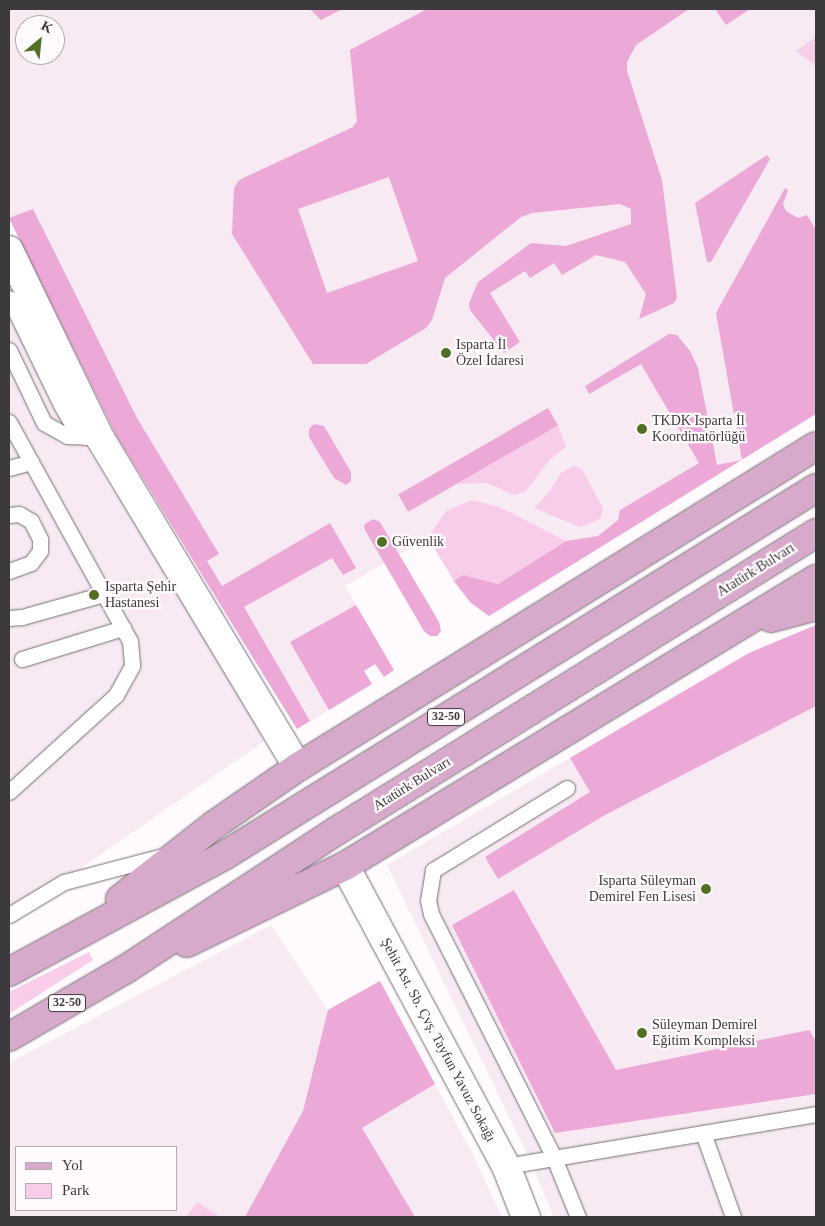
<!DOCTYPE html>
<html>
<head>
<meta charset="utf-8">
<style>
  body { margin:0 }
  #map { position:relative; width:825px; height:1226px; overflow:hidden; background:#fffafd; font-family:Georgia,serif }
  div>[style] { position:absolute }
  .built>* { inset:0; background:#f7eaf2 }
  .green>* { inset:0; background:#f7cde9 }
  .forest>* { inset:0; background:#eca8d7; transform-origin:0 0 }
  .roads { filter:drop-shadow(0 0 1px #736e71) drop-shadow(0 0 1px #736e71) }
  .service>* { height:15px; margin:-7.5px; padding:0 7.5px; transform-origin:7.5px; border-radius:7.5px; background:#fff }
  .minor>* { height:28px; margin:-14px; padding:0 14px; transform-origin:14px; border-radius:14px; background:#fff }
  .primary>* { height:28px; margin:-14px; padding:0 14px; transform-origin:14px; border-radius:14px; background:#d7a9ca }
  .dots>* { width:14px; height:14px; translate:-50% -50%; box-sizing:border-box; border:2px solid #fffafd; border-radius:50% }
  span { translate:-50% -50%; white-space:nowrap; text-align:center; line-height:1.15; -webkit-text-stroke:4.5px #fffafd; paint-order:stroke }
  .shield-label span { padding:1px 4px; background:#fffafd; border:1px solid; border-radius:4px; -webkit-text-stroke-width:0 }
  .shield-label { font-size:12px; color:#3c3a3c; font-weight:700 }
  .poi-label { font-size:14px; color:#3c3a3c }
  .left { translate:0 -50%; text-align:left }
  .right { translate:-100% -50%; text-align:right }
  .street-label { font-size:14px; color:#3c3a3c }
  .frame { position:absolute; inset:0; border:10px solid #3c3a3c; pointer-events:none }
  .legend { position:absolute; left:15px; top:1146px; width:162px; height:65px; box-sizing:border-box; background:#fffafd; border:1px solid #b1adb0; margin:0; padding:6px 9px; list-style:none; font-size:15px; color:#3c3a3c }
  .legend li { display:flex; align-items:center; gap:10px; height:25px }
  .legend b { width:25px; border:1px solid #b1adb0 }
  .north { position:absolute; left:15px; top:15px; width:50px; height:50px; box-sizing:border-box; background:#fffafd; border:1px solid #b1adb0; border-radius:50%; rotate:28deg; font-size:14px; font-weight:700; line-height:20px; text-align:center; color:#3c3a3c }
  .north::after { content:''; display:block; margin:auto; width:18px; height:22px; background:#527025; clip-path:polygon(50% 0,100% 100%,50% 72%,0 100%) }
</style>
</head>
<body>
<div id="map">
  <div class="built">
    <i style="clip-path:polygon(evenodd,9px 9px,816px 9px,816px 414px,489px 616px,471px 603px,459px 589px,428px 538px,345px 586px,394px 670px,384px 677px,375px 664px,364px 671px,372px 684px,297px 729px,116px 435px,9px 218px,9px 9px,25px 25px,55px 25px,55px 55px,25px 55px,25px 25px)"></i>
    <i style="clip-path:polygon(9px 261px,89px 451px,269px 738px,78px 870px,9px 910px)"></i>
    <i style="clip-path:polygon(816px 625px,816px 1217px,554px 1217px,531px 1162px,387px 865px,749px 653px)"></i>
    <i style="clip-path:polygon(evenodd,271px 925px,328px 1010px,380px 981px,472px 1153px,502px 1217px,9px 1217px,9px 1063px,271px 925px,16px 1147px,176px 1147px,176px 1210px,16px 1210px,16px 1147px)"></i>
  </div>
  <div class="green">
    <i style="clip-path:polygon(816px 37px,816px 66px,796px 51px)"></i>
    <i style="clip-path:polygon(558px 425px,566px 447px,550px 459px,525px 492px,514px 495px,487px 483px,457px 484px)"></i>
    <i style="clip-path:polygon(574px 466px,582px 469px,603px 508px,600px 519px,580px 527px,534px 508px,550px 491px,561px 473px)"></i>
    <i style="clip-path:polygon(472px 500px,499px 507px,566px 541px,498px 584px,463px 575px,454px 581px,428px 538px,446px 511px)"></i>
    <i style="clip-path:polygon(89px 952px,93px 960px,9px 1014px,9px 992px)"></i>
    <i style="clip-path:polygon(197px 1202px,220px 1217px,186px 1217px)"></i>
  </div>
  <div class="forest">
    <i style="clip-path:polygon(310px 9px,342px 9px,321px 20px)"></i>
    <i style="clip-path:polygon(evenodd,427px 9px,689px 9px,636px 45px,627px 62px,627px 71px,662px 180px,677px 298px,674px 303px,639px 319px,646px 294px,625px 262px,596px 255px,562px 275px,554px 263px,530px 278px,525px 271px,490px 293px,520px 342px,504px 353px,470px 310px,469px 303px,478px 282px,531px 243px,566px 246px,631px 224px,631px 209px,620px 204px,532px 213px,521px 217px,445px 278px,432px 320px,426px 328px,366px 364px,313px 364px,232px 234px,234px 188px,239px 180px,353px 127px,357px 121px,350px 50px,427px 9px,389px 177px,418px 261px,327px 293px,298px 209px,389px 177px)"></i>
    <i style="clip-path:polygon(715px 9px,750px 9px,726px 25px)"></i>
    <i style="clip-path:polygon(767px 155px,770px 159px,711px 262px,707px 262px,695px 203px)"></i>
    <i style="clip-path:polygon(785px 188px,788px 190px,783px 204px,786px 211px,798px 218px,807px 215px,816px 230px,816px 414px,489px 616px,471px 603px,454px 581px,463px 575px,498px 584px,566px 541px,598px 536px,618px 520px,620px 510px,699px 463px,641px 364px,589px 394px,585px 386px,669px 334px,677px 335px,690px 351px,698px 368px,717px 465px,742px 460px,716px 313px)"></i>
    <i style="clip-path:polygon(33px 209px,137px 418px,219px 554px,207px 561px,222px 586px,330px 523px,356px 568px,343px 575px,332px 558px,244px 607px,310px 721px,297px 729px,116px 435px,9px 218px)"></i>
    <i style="left:548px;top:408px;width:20px;height:173px;rotate:60deg"></i>
    <i style="clip-path:polygon(314px 424px,324px 426px,351px 472px,351px 481px,346px 485px,334px 478px,309px 437px,309px 429px)"></i>
    <i style="clip-path:polygon(373px 519px,380px 522px,439px 622px,441px 631px,437px 636px,430px 636px,424px 631px,365px 530px,364px 525px)"></i>
    <i style="clip-path:polygon(356px 605px,394px 670px,384px 677px,375px 664px,364px 671px,372px 684px,329px 710px,290px 642px)"></i>
    <i style="clip-path:polygon(816px 625px,816px 706px,605px 815px,498px 879px,485px 857px,590px 792px,570px 758px,749px 653px)"></i>
    <i style="clip-path:polygon(514px 890px,616px 1070px,809px 1030px,816px 1041px,816px 1094px,555px 1133px,452px 925px)"></i>
    <i style="clip-path:polygon(380px 981px,435px 1084px,362px 1128px,415px 1217px,245px 1217px,303px 1111px,328px 1010px)"></i>
  </div>
  <div class="roads">
    <div class="service">
      <i style="left:9px;top:298px;width:119px;rotate:64.1deg"></i>
      <i style="left:61px;top:405px;width:22px;rotate:60deg"></i>
      <i style="left:72px;top:424px;width:19px;rotate:43deg"></i>
      <i style="left:9px;top:350px;width:81px;rotate:64.4deg"></i>
      <i style="left:44px;top:423px;width:26px;rotate:29deg"></i>
      <i style="left:67px;top:436px;width:23px;rotate:2deg"></i>
      <i style="left:9px;top:422px;width:250px;rotate:61.1deg"></i>
      <i style="left:130px;top:641px;width:25px;rotate:85deg"></i>
      <i style="left:132px;top:666px;width:33px;rotate:119deg"></i>
      <i style="left:116px;top:695px;width:144px;rotate:137.8deg"></i>
      <i style="left:9px;top:468px;width:23px;rotate:-15deg"></i>
      <i style="left:9px;top:515px;width:10px;rotate:-6deg"></i>
      <i style="left:19px;top:514px;width:14px;rotate:30deg"></i>
      <i style="left:31px;top:521px;width:20px;rotate:63deg"></i>
      <i style="left:40px;top:539px;width:12px;rotate:90deg"></i>
      <i style="left:40px;top:551px;width:15px;rotate:127deg"></i>
      <i style="left:31px;top:563px;width:23px;rotate:160deg"></i>
      <i style="left:9px;top:618px;width:13px;rotate:-4deg"></i>
      <i style="left:22px;top:617px;width:85px;rotate:-15.7deg"></i>
      <i style="left:22px;top:659px;width:106px;rotate:-17.1deg"></i>
      <i style="left:567px;top:788px;width:157px;rotate:148.5deg"></i>
      <i style="left:433px;top:870px;width:30px;rotate:99deg"></i>
      <i style="left:428px;top:900px;width:14px;rotate:78deg"></i>
      <i style="left:431px;top:914px;width:273px;rotate:63.2deg"></i>
      <i style="left:554px;top:1158px;width:64px;rotate:67.9deg"></i>
      <i style="left:9px;top:915px;width:64px;rotate:-31deg"></i>
      <i style="left:64px;top:882px;width:106px;rotate:-14.8deg"></i>
      <i style="left:703px;top:1133px;width:89px;rotate:70.3deg"></i>
      <i style="left:506px;top:1166px;width:314px;rotate:-9.5deg"></i>
    </div>
    <div class="minor">
      <i style="left:9px;top:250px;width:209px;rotate:64.2deg"></i>
      <i style="left:100px;top:438px;width:384px;rotate:59deg"></i>
      <i style="left:345px;top:866px;width:340px;rotate:61.8deg"></i>
      <i style="left:506px;top:1166px;width:55px;rotate:68.6deg"></i>
    </div>
    <div class="primary">
      <i style="left:771px;top:618px;width:47px;rotate:-14.9deg"></i>
      <i style="left:120px;top:899px;width:120px;rotate:-38.2deg"></i>
      <i style="left:214px;top:825px;width:102px;rotate:-34.6deg"></i>
      <i style="left:298px;top:767px;width:609px;rotate:-31.79deg"></i>
      <i style="left:187px;top:943px;width:176px;rotate:-26deg"></i>
      <i style="left:345px;top:866px;width:552px;rotate:-31.36deg"></i>
      <i style="left:9px;top:972px;width:242px;rotate:-28.4deg"></i>
      <i style="left:222px;top:857px;width:699px;rotate:-31.85deg"></i>
      <i style="left:9px;top:1037px;width:135px;rotate:-30.2deg"></i>
      <i style="left:126px;top:969px;width:254px;rotate:-33.3deg"></i>
      <i style="left:338px;top:830px;width:563px;rotate:-31.85deg"></i>
    </div>
  </div>
  <div class="dots">
    <i style="left:446px;top:353px;background:#527025"></i>
    <i style="left:642px;top:429px;background:#527025"></i>
    <i style="left:382px;top:542px;background:#527025"></i>
    <i style="left:94px;top:595px;background:#527025"></i>
    <i style="left:706px;top:889px;background:#527025"></i>
    <i style="left:642px;top:1033px;background:#527025"></i>
  </div>
  <div class="shield-label">
    <span style="left:446px;top:717px">32-50</span>
    <span style="left:67px;top:1003px">32-50</span>
  </div>
  <div class="poi-label">
    <span class="left" style="left:456px;top:353px">Isparta İl<br>Özel İdaresi</span>
    <span class="left" style="left:652px;top:429px">TKDK Isparta İl<br>Koordinatörlüğü</span>
    <span class="left" style="left:392px;top:542px">Güvenlik</span>
    <span class="left" style="left:105px;top:595px">Isparta Şehir<br>Hastanesi</span>
    <span class="right" style="left:696px;top:889px">Isparta Süleyman<br>Demirel Fen Lisesi</span>
    <span class="left" style="left:652px;top:1033px">Süleyman Demirel<br>Eğitim Kompleksi</span>
  </div>
  <div class="street-label">
    <span style="left:756px;top:570px;rotate:-32deg">Atatürk Bulvarı</span>
    <span style="left:412px;top:784px;rotate:-32deg">Atatürk Bulvarı</span>
    <span style="left:438px;top:1040px;rotate:62deg">Şehit Ast. Sb. Çvş. Tayfun Yavuz Sokağı</span>
  </div>
  <div class="frame"></div>
  <ul class="legend">
  <li><b style="height:6px;background:#d7a9ca"></b>Yol</li>
  <li><b style="height:14px;background:#f7cde9"></b>Park</li>
  </ul>
  <div class="north">K</div>
</div>
</body>
</html>
